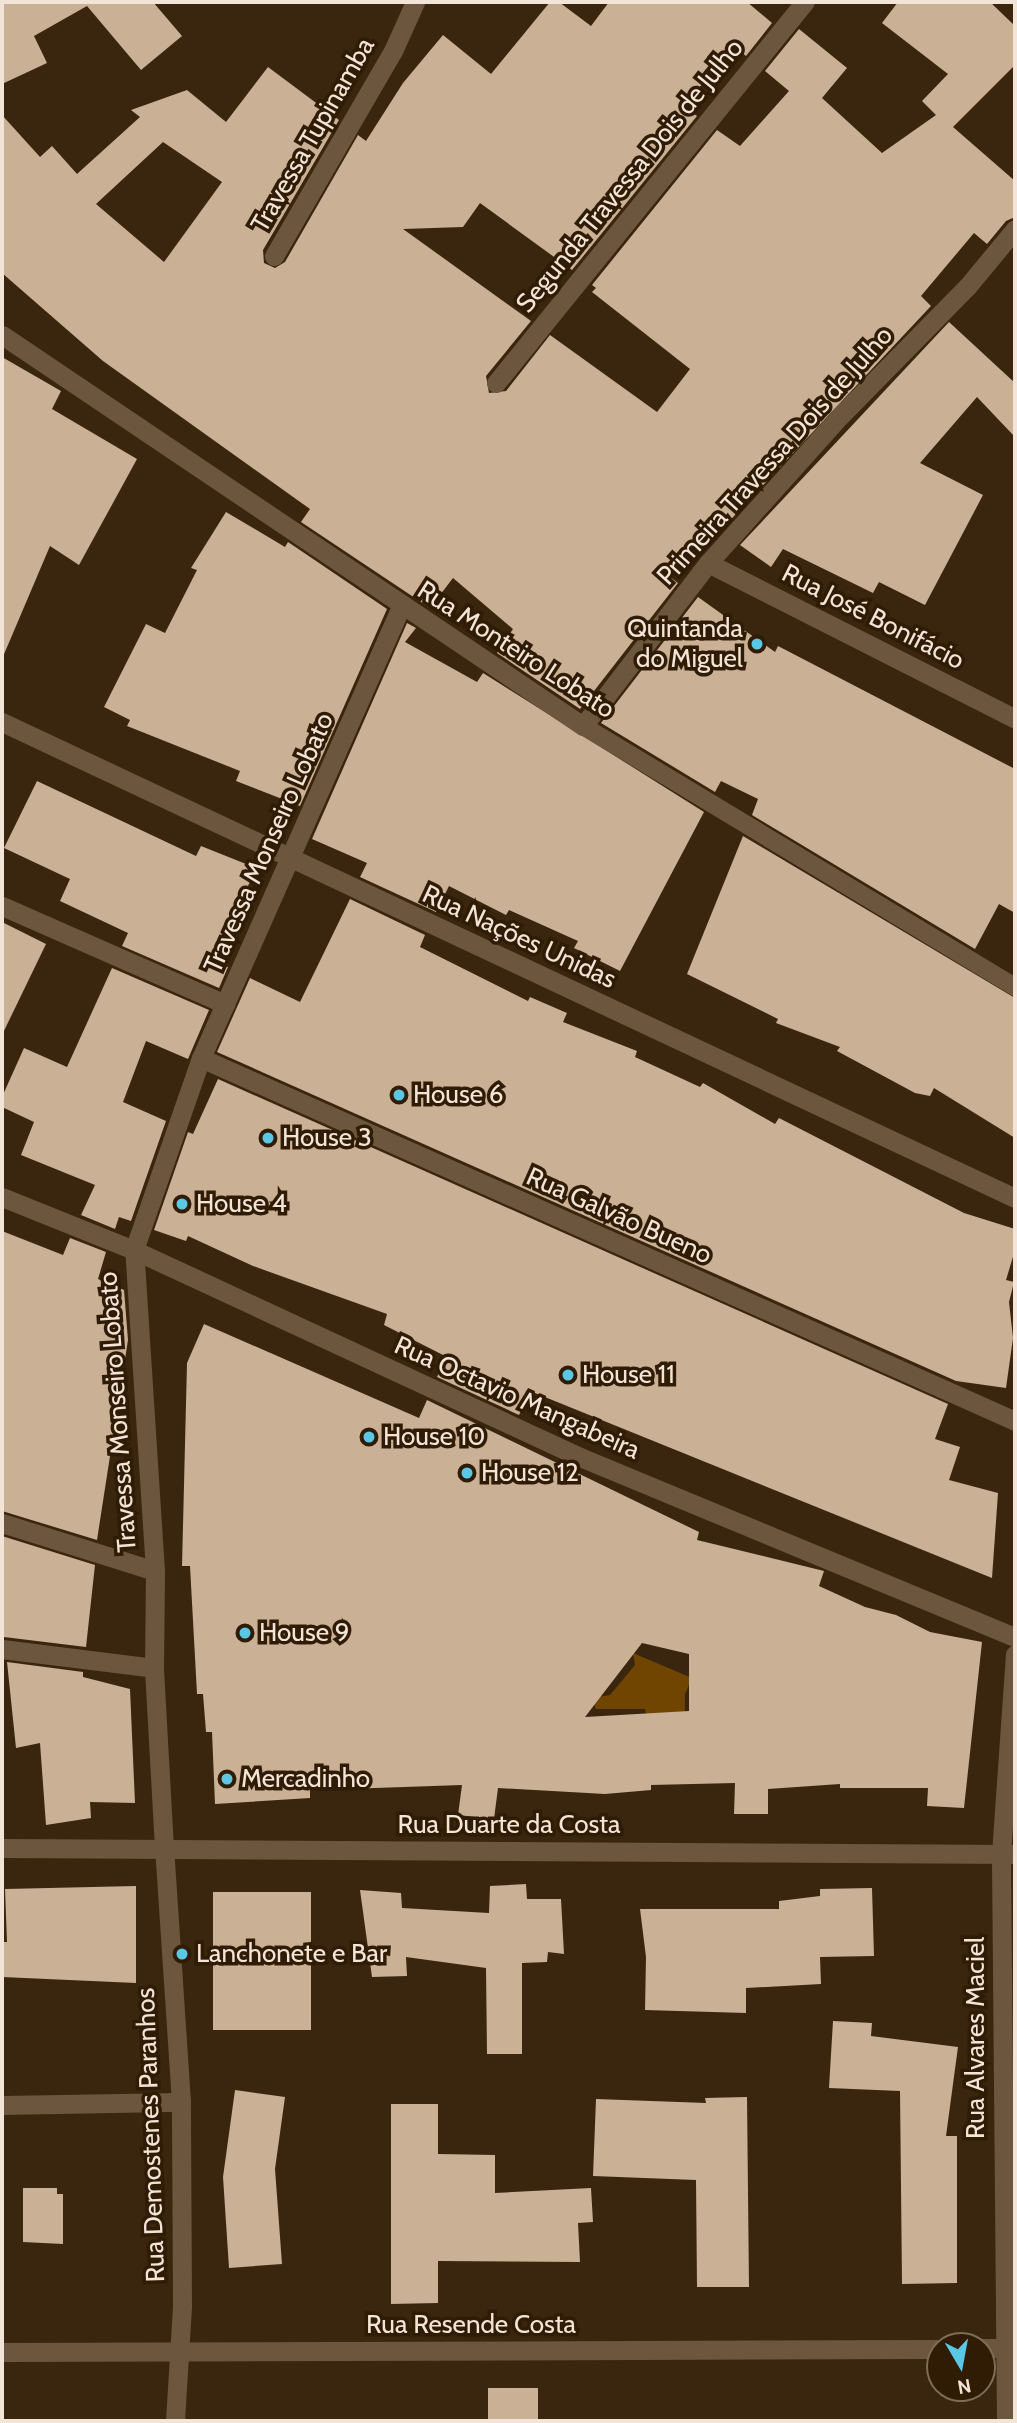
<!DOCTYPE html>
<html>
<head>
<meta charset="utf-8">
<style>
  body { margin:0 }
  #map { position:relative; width:1017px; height:2423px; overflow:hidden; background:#3a260e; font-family:Cabin,sans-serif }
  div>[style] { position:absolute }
  .green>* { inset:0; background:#704401 }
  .building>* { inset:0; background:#cab095; transform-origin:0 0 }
  .service>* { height:18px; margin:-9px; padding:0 9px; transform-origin:9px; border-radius:9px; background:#6d563e }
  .minor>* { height:19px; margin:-9.5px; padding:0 9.5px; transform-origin:9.5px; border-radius:9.5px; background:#6d563e }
  .secondary>* { height:19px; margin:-9.5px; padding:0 9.5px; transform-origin:9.5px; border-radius:9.5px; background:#6d563e }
  .dots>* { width:19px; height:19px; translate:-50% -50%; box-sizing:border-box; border:4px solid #301c05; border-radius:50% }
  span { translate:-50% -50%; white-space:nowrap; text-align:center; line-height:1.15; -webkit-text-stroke:7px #301c05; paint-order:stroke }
  .street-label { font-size:26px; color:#f2e4d6 }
  .poi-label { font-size:26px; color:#f2e4d6 }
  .right { translate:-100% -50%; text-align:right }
  .left { translate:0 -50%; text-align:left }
  .frame { position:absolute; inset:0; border:4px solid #f2e4d6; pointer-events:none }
  .north { position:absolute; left:926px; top:2332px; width:70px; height:70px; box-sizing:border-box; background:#301c05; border:2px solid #7e6c59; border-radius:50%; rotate:170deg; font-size:19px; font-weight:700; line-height:28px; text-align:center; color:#f2e4d6 }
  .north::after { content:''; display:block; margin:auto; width:24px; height:32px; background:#5ac8e5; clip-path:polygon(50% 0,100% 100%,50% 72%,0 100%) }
</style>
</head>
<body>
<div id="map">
  <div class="green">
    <i style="clip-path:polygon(633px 1653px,692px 1678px,685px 1694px,684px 1747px,653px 1746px,645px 1709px,596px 1709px,592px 1698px,610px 1695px,635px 1665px)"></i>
  </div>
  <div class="building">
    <i style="clip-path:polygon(2px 2px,153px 2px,182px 36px,141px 70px,87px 6px,34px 36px,47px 63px,2px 84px)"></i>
    <i style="clip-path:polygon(evenodd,550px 2px,559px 2px,591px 26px,609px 2px,747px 2px,772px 23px,746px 56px,733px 45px,684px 107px,697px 116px,572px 270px,480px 203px,463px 227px,403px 229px,531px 321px,486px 376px,489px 393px,506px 391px,550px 335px,657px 412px,690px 369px,592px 292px,596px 288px,592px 285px,717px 130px,740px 146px,789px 91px,765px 71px,799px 29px,847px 68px,822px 98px,882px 153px,936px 115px,922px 101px,948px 74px,882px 23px,898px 2px,990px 2px,1015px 26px,1015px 65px,953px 127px,1015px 181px,1015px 217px,1006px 221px,987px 244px,974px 233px,921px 296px,931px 306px,720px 531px,710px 524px,670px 577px,678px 583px,580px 709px,497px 653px,513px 629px,453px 578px,430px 608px,301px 522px,310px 509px,103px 361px,2px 273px,2px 115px,40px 157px,52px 146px,77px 174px,140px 117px,131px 110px,187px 90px,226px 122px,268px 67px,339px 120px,263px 250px,264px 263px,275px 268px,285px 262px,358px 135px,366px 141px,403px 83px,443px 35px,491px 74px,550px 2px,163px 142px,222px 182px,164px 262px,96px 204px,163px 142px)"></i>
    <i style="clip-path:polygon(949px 322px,1015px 383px,1015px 437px,977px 397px,920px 463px,983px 495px,925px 605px,879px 582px,873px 593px,783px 549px,771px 567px,740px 545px)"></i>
    <i style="clip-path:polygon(2px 357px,61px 391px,52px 409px,137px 459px,79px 565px,50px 546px,2px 659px)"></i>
    <i style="clip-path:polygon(226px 512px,285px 547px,288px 542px,387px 609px,300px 806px,236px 781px,240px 771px,127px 726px,130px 720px,104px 707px,146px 624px,165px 633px,197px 570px,191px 568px)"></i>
    <i style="clip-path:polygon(698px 597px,775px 652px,778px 646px,1015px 769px,1015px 913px,999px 904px,975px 949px,752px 815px,758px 799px,721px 781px,715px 792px,601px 723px)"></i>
    <i style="clip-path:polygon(407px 623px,416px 628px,405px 642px,477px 682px,483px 673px,704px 812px,620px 971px,574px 948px,578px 941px,509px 910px,506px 915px,449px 886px,436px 912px,360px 877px,367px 863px,312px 839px)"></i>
    <i style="clip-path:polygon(37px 781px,196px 856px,201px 846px,256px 868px,215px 960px,228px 967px,219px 988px,122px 946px,128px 933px,60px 901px,70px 879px,4px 848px)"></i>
    <i style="clip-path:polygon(743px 836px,1015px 998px,1015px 1138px,934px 1088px,930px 1096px,915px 1093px,837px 1051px,840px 1047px,776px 1023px,778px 1019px,687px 974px)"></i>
    <i style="clip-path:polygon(350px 899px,425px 935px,420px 947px,528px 1001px,530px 997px,567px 1013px,563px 1022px,637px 1051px,635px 1057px,700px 1087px,703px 1083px,775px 1124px,779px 1118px,964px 1213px,1015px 1229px,1015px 1250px,1006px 1280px,1014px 1282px,1009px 1302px,1013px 1338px,1006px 1388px,956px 1381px,217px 1052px,250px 978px,300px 1002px)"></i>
    <i style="clip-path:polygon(2px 922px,46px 944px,2px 1035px)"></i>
    <i style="clip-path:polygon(112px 968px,209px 1010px,188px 1059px,146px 1041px,123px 1102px,166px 1121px,131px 1221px,119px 1217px,115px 1229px,81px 1215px,95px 1185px,21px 1155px,34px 1122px,2px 1107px,2px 1097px,24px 1048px,67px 1067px)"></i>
    <i style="clip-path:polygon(218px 1079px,948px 1404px,935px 1439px,960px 1447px,949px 1480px,998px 1493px,992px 1578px,530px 1391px,519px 1415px,437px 1377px,447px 1357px,384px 1325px,387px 1314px,253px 1266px,188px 1236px,186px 1241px,154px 1230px,188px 1132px,193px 1134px)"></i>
    <i style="clip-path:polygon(2px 1231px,63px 1255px,70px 1238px,106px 1252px,98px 1279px,124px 1290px,128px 1340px,97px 1540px,2px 1511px)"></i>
    <i style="clip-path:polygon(evenodd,204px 1324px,419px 1418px,427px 1400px,699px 1532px,697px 1540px,820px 1570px,824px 1571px,819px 1586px,865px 1607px,896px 1615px,930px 1632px,982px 1642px,964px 1808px,927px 1806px,928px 1788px,840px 1788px,840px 1784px,768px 1789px,768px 1814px,734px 1814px,735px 1783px,651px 1785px,651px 1790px,605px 1794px,498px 1788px,494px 1819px,458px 1815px,462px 1785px,346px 1789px,344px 1778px,310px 1780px,310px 1798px,215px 1804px,212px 1732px,206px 1732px,203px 1694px,197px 1694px,190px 1566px,182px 1566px,187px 1363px,204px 1324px,642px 1643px,689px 1654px,689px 1711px,585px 1717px,642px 1643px)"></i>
    <i style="clip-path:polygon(2px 1536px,95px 1565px,86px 1647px,4px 1637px)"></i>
    <i style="clip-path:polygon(7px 1662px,83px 1672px,83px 1677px,130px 1689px,135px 1803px,90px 1802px,91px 1818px,46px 1825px,40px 1743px,16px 1748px)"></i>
    <i style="clip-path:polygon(526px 1884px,527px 1899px,561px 1899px,564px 1954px,548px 1952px,547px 1962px,522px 1963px,522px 2054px,487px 2054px,486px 1968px,406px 1957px,407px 1976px,372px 1977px,360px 1890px,401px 1893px,402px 1908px,489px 1913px,490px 1886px)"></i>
    <i style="clip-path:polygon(136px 1886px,136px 1983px,2px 1977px,2px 1942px,7px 1942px,5px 1889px)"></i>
    <i style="clip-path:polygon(872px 1888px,874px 1956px,820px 1957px,821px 1984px,746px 1988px,746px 2013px,645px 2010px,646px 1957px,640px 1909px,779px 1909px,779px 1901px,820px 1896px,820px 1889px)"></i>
    <i style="left:213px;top:1892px;width:98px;height:138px"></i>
    <i style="clip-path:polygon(833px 2021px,872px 2023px,871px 2036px,958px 2047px,946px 2136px,957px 2136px,957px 2283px,902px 2284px,900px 2091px,829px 2088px)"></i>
    <i style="clip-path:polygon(235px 2090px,285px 2097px,275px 2169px,282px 2264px,229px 2268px,223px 2177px)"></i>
    <i style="clip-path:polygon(747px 2097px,749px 2287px,697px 2287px,696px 2180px,593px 2176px,596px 2099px,706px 2103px,705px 2098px)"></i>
    <i style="clip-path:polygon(391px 2104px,438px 2104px,438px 2154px,495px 2155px,495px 2193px,591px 2188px,593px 2222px,578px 2223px,580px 2262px,438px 2261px,438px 2303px,391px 2304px)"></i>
    <i style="clip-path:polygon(23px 2188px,57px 2188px,57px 2194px,63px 2194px,63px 2244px,23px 2242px)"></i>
    <i style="left:538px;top:2388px;width:33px;height:50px;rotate:90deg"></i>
  </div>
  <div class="service">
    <i style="left:583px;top:726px;width:505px;rotate:31.14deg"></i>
  </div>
  <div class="minor">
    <i style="left:274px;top:256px;width:237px;rotate:-59.9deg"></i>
    <i style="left:393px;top:51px;width:54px;rotate:-65.8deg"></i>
    <i style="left:2px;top:335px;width:700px;rotate:33.94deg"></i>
    <i style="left:583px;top:726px;width:205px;rotate:-52.5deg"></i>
    <i style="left:708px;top:563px;width:199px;rotate:-48.1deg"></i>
    <i style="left:841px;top:415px;width:180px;rotate:-45.5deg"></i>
    <i style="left:967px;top:287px;width:75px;rotate:-50.4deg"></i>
    <i style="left:496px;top:383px;width:491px;rotate:-51deg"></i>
    <i style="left:708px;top:563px;width:344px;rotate:26.9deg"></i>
    <i style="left:2px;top:722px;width:1119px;rotate:25.17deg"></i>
    <i style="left:2px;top:906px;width:244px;rotate:23.7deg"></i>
    <i style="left:201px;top:1058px;width:891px;rotate:24.03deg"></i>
    <i style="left:2px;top:1197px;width:142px;rotate:21.9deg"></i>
    <i style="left:134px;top:1250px;width:492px;rotate:24.9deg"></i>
    <i style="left:580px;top:1457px;width:471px;rotate:22.5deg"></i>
    <i style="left:2px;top:1523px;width:160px;rotate:17.4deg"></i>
    <i style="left:2px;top:1649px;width:153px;rotate:7.1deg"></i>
    <i style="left:2px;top:2105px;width:179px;rotate:-1deg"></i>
    <i style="left:175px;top:2421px;width:115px;rotate:-86.5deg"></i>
    <i style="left:182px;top:2306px;width:204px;rotate:-90.3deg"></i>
    <i style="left:181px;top:2102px;width:255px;rotate:-93.8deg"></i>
    <i style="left:164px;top:1848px;width:180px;rotate:-93.2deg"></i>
    <i style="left:154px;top:1668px;width:97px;rotate:-89.4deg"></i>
    <i style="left:155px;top:1571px;width:322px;rotate:-93.7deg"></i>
    <i style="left:134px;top:1250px;width:203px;rotate:-70.8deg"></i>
    <i style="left:201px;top:1058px;width:493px;rotate:-66.1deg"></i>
    <i style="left:1006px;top:2421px;width:567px;rotate:-90.51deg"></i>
    <i style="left:1001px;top:1854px;width:200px;rotate:-86deg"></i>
  </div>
  <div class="secondary">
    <i style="left:2px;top:1848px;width:1013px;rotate:0.34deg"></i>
    <i style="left:982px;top:2348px;width:33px"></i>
    <i style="left:2px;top:2352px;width:938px;rotate:-0.18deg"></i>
  </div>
  <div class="dots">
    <i style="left:757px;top:644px;background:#5ac8e5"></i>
    <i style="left:399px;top:1095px;background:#5ac8e5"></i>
    <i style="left:268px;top:1138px;background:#5ac8e5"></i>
    <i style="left:182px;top:1204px;background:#5ac8e5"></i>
    <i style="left:568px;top:1375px;background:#5ac8e5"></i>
    <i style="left:369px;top:1437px;background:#5ac8e5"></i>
    <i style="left:467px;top:1473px;background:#5ac8e5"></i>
    <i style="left:245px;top:1633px;background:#5ac8e5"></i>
    <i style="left:227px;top:1779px;background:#5ac8e5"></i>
    <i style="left:182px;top:1954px;background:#5ac8e5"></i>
  </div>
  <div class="street-label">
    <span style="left:313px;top:135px;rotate:-60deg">Travessa Tupinamba</span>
    <span style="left:630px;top:176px;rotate:-51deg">Segunda Travessa Dois de Julho</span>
    <span style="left:775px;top:456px;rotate:-48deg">Primeira Travessa Dois de Julho</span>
    <span style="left:873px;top:617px;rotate:27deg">Rua José Bonifácio</span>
    <span style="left:516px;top:650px;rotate:33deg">Rua Monteiro Lobato</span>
    <span style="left:269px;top:843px;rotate:-66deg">Travessa Monseiro Lobato</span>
    <span style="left:519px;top:937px;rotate:25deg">Rua Nações Unidas</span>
    <span style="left:619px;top:1216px;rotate:24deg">Rua Galvão Bueno</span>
    <span style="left:517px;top:1398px;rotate:24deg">Rua Octavio Mangabeira</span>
    <span style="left:118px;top:1412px;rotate:-94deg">Travessa Monseiro Lobato</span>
    <span style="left:509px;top:1825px">Rua Duarte da Costa</span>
    <span style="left:976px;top:2038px;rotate:-90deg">Rua Alvares Maciel</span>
    <span style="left:151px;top:2135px;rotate:-92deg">Rua Demostenes Paranhos</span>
    <span style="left:471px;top:2325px">Rua Resende Costa</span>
  </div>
  <div class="poi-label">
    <span class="right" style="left:743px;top:644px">Quintanda<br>do Miguel</span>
    <span class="left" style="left:413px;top:1095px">House 6</span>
    <span class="left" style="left:282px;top:1138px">House 3</span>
    <span class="left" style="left:196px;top:1204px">House 4</span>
    <span class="left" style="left:582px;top:1375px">House 11</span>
    <span class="left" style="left:383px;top:1437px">House 10</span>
    <span class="left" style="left:481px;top:1473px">House 12</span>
    <span class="left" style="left:259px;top:1633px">House 9</span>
    <span class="left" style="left:241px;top:1779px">Mercadinho</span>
    <span class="left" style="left:196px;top:1954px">Lanchonete e Bar</span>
  </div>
  <div class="frame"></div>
  <div class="north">N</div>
</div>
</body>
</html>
